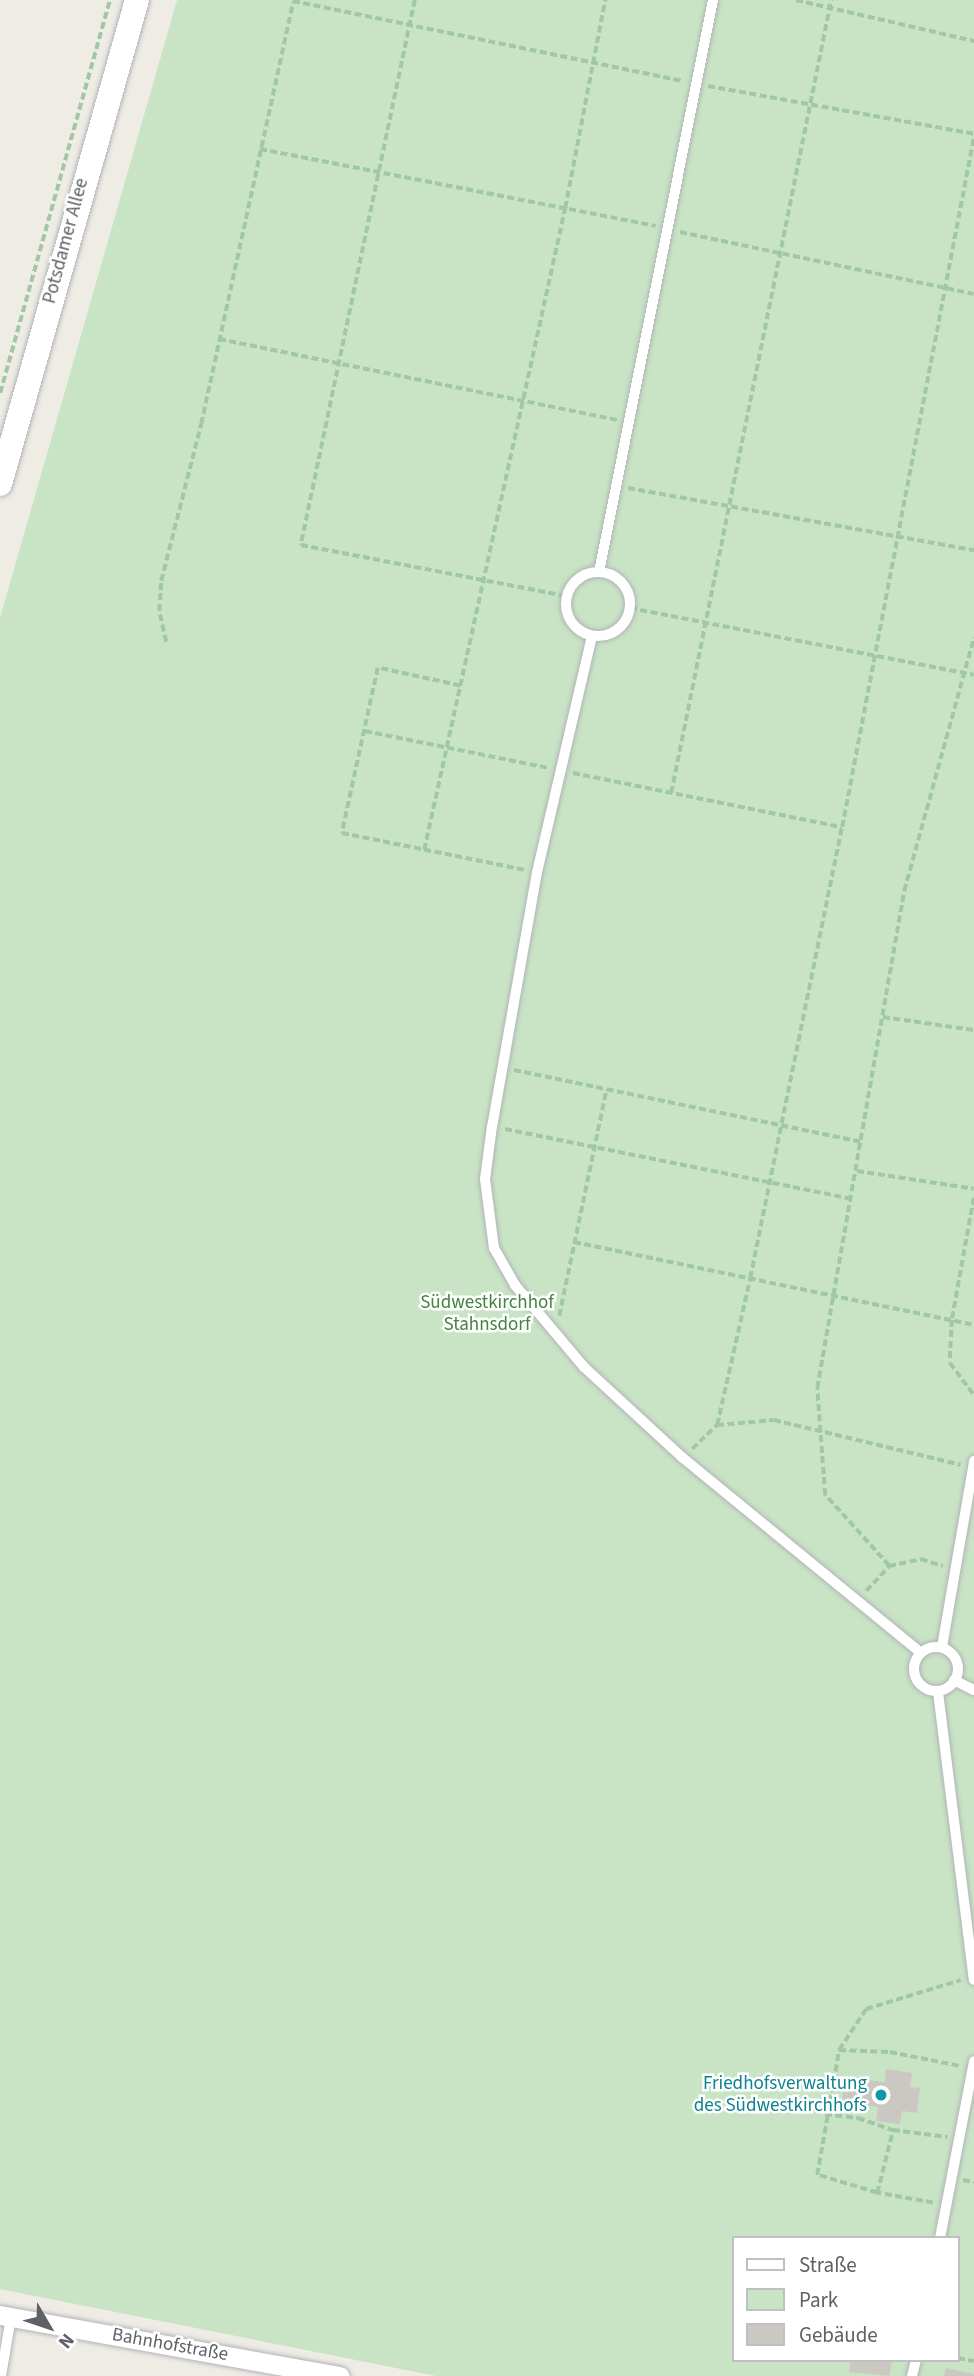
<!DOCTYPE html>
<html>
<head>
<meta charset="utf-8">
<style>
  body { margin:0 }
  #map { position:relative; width:974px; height:2376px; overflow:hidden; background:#efece6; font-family:"Source Sans 3",sans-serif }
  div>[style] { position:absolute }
  .green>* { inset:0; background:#c9e4c5 }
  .building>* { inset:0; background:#cbc7c3 }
  .path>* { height:3.5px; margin-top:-1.75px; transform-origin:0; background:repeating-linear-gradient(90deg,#a0c7a6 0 7px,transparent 0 10.5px) }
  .roads { filter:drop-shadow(0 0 2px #b1b4b7) drop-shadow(0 0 2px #b1b4b7) }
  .service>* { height:10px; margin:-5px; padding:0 5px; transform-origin:5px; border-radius:5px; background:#fff }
  .service>.ring { margin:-5px; padding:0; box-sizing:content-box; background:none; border:10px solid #fff; border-radius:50% }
  .minor>* { height:19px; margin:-9.5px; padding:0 9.5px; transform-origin:9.5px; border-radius:9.5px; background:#fff }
  .tertiary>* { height:24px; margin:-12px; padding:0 12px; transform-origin:12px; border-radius:12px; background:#fff }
  .dots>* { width:19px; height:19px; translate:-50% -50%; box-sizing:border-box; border:4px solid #fff; border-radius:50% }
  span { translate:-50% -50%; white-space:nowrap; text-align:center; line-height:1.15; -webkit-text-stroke:5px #fff; paint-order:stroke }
  .street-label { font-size:19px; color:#5e6265 }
  .park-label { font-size:19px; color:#43853d }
  .culture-label { font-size:19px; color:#0d838f }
  .right { translate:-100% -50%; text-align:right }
  .legend { position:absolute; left:732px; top:2236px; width:228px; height:126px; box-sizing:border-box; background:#fff; border:2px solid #bfc0c1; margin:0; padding:9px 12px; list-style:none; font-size:21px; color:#5e6265 }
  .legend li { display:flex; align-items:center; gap:14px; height:35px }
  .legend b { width:35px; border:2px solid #bfc0c1 }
  .north { position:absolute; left:14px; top:2292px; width:70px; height:70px; -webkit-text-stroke:5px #fff; paint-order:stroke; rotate:129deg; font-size:19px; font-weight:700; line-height:28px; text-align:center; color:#5e6265 }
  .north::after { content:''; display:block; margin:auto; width:24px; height:32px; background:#5e6265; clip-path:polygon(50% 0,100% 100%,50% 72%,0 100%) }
</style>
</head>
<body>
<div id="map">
  <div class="green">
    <i style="clip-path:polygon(evenodd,177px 0,974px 0,974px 2376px,436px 2376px,0 2289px,0 618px,177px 0,734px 2238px,958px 2238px,958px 2360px,734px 2360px,734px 2238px)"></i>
  </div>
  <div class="building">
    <i style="clip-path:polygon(886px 2069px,912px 2073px,910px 2087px,920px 2088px,917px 2113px,902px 2111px,900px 2124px,876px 2121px,878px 2107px,842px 2102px,845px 2077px,885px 2082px)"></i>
    <i style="clip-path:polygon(851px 2360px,892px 2360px,889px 2376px,849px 2372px)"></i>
    <i style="clip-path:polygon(946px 2368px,974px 2374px,974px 2376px,944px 2376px)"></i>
  </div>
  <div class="path">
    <i style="left:415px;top:0;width:557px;rotate:101.81deg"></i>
    <i style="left:301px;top:545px;width:271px;rotate:10.9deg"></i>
    <i style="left:796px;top:0;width:183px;rotate:13deg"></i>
    <i style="left:293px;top:1px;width:398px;rotate:11.6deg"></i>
    <i style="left:708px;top:86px;width:270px;rotate:10.2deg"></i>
    <i style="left:260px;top:149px;width:403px;rotate:11deg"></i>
    <i style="left:680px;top:232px;width:300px;rotate:11.9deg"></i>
    <i style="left:219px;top:339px;width:407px;rotate:11.5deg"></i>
    <i style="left:0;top:393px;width:408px;rotate:-74.4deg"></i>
    <i style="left:628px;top:488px;width:352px;rotate:10.2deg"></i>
    <i style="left:630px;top:608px;width:350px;rotate:11deg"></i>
    <i style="left:166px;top:642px;width:32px;rotate:-103deg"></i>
    <i style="left:159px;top:611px;width:30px;rotate:-86deg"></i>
    <i style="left:161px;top:581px;width:162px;rotate:-75.7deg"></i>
    <i style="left:201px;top:424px;width:432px;rotate:-77.7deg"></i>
    <i style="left:460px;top:686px;width:84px;rotate:-167.6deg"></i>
    <i style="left:378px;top:668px;width:169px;rotate:102.3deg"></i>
    <i style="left:342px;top:833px;width:187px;rotate:11.4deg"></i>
    <i style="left:365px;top:731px;width:188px;rotate:11.4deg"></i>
    <i style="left:573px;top:773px;width:274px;rotate:11.4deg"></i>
    <i style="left:671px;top:793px;width:809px;rotate:-78.59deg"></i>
    <i style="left:424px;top:850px;width:657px;rotate:-77.61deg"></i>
    <i style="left:565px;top:208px;width:212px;rotate:-79.1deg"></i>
    <i style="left:883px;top:1017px;width:92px;rotate:8.1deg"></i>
    <i style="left:514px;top:1070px;width:354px;rotate:11.7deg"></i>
    <i style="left:505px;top:1129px;width:355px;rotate:11.4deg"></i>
    <i style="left:857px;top:1171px;width:118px;rotate:8.7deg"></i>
    <i style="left:974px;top:1198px;width:124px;rotate:100.2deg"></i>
    <i style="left:952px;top:1320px;width:43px;rotate:92.7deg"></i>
    <i style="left:950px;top:1363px;width:40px;rotate:53deg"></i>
    <i style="left:574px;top:1242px;width:409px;rotate:11.7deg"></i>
    <i style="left:559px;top:1316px;width:229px;rotate:-78.2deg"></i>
    <i style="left:717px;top:1425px;width:57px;rotate:-5deg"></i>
    <i style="left:774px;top:1420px;width:192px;rotate:13.5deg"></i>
    <i style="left:692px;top:1449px;width:35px;rotate:-44deg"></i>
    <i style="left:717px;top:1425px;width:151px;rotate:-77.3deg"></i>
    <i style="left:750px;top:1278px;width:460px;rotate:-78.5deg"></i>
    <i style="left:842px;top:827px;width:703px;rotate:-79.19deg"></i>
    <i style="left:889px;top:1566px;width:96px;rotate:-132deg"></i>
    <i style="left:825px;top:1495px;width:107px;rotate:-94.3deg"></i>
    <i style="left:817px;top:1388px;width:505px;rotate:-80.07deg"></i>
    <i style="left:904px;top:891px;width:263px;rotate:-74.6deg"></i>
    <i style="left:866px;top:1591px;width:34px;rotate:-47deg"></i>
    <i style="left:889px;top:1566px;width:33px;rotate:-12deg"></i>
    <i style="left:921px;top:1559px;width:23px;rotate:18deg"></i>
    <i style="left:839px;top:2050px;width:51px;rotate:2.2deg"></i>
    <i style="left:890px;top:2052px;width:71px;rotate:11.3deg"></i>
    <i style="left:825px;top:2114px;width:33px;rotate:7deg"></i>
    <i style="left:858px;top:2118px;width:37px;rotate:19deg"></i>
    <i style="left:963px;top:2180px;width:11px;rotate:10deg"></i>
    <i style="left:877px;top:2193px;width:63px;rotate:-163.3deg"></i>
    <i style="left:817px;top:2175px;width:127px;rotate:-80deg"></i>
    <i style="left:839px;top:2050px;width:49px;rotate:-56.6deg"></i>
    <i style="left:866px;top:2009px;width:99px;rotate:-17deg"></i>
    <i style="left:933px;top:2203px;width:57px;rotate:-169.9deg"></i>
    <i style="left:877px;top:2193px;width:65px;rotate:-75.7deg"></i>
    <i style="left:893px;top:2130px;width:55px;rotate:7.3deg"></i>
    <i style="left:958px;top:2358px;width:16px;rotate:11deg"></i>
  </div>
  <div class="roads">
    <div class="service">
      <i style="left:599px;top:572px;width:583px;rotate:-78.73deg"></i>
      <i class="ring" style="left:566px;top:572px;width:54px;height:54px"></i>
      <i style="left:592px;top:636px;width:242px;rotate:103.1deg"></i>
      <i style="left:537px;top:872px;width:258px;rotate:100deg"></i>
      <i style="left:492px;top:1126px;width:53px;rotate:97.5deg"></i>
      <i style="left:485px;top:1179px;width:70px;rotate:82.6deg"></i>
      <i style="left:494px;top:1248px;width:43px;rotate:60.4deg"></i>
      <i style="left:515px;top:1285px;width:107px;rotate:49.9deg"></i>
      <i style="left:584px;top:1367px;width:134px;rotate:42.6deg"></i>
      <i style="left:683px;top:1458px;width:306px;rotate:39.3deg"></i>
      <i style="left:942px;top:1647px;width:189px;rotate:-80.2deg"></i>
      <i class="ring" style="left:914px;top:1647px;width:34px;height:34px"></i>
      <i style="left:954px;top:1680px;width:22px;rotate:27deg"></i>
      <i style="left:938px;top:1692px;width:290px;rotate:82.9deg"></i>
      <i style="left:940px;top:2238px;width:180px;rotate:-79.1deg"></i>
      <i style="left:1px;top:2376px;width:60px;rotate:-80.4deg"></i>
      <i style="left:912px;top:2376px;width:16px;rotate:-76deg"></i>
    </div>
    <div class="minor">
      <i style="left:0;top:2315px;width:345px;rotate:10.2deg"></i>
    </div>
    <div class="tertiary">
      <i style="left:0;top:484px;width:503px;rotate:-74.2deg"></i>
    </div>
  </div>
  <div class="dots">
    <i style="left:881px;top:2095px;background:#0f9aa8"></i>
  </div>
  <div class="street-label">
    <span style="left:66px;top:241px;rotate:-75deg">Potsdamer Allee</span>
    <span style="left:170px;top:2345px;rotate:10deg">Bahnhofstraße</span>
  </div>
  <div class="park-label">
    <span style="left:487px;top:1314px">Südwestkirchhof<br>Stahnsdorf</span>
  </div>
  <div class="culture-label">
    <span class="right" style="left:867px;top:2095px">Friedhofsverwaltung<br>des Südwestkirchhofs</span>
  </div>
  <ul class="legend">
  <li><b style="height:9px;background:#fff"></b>Straße</li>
  <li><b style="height:19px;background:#c9e4c5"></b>Park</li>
  <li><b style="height:19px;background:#cbc7c3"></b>Gebäude</li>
  </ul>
  <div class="north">N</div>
</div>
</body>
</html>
